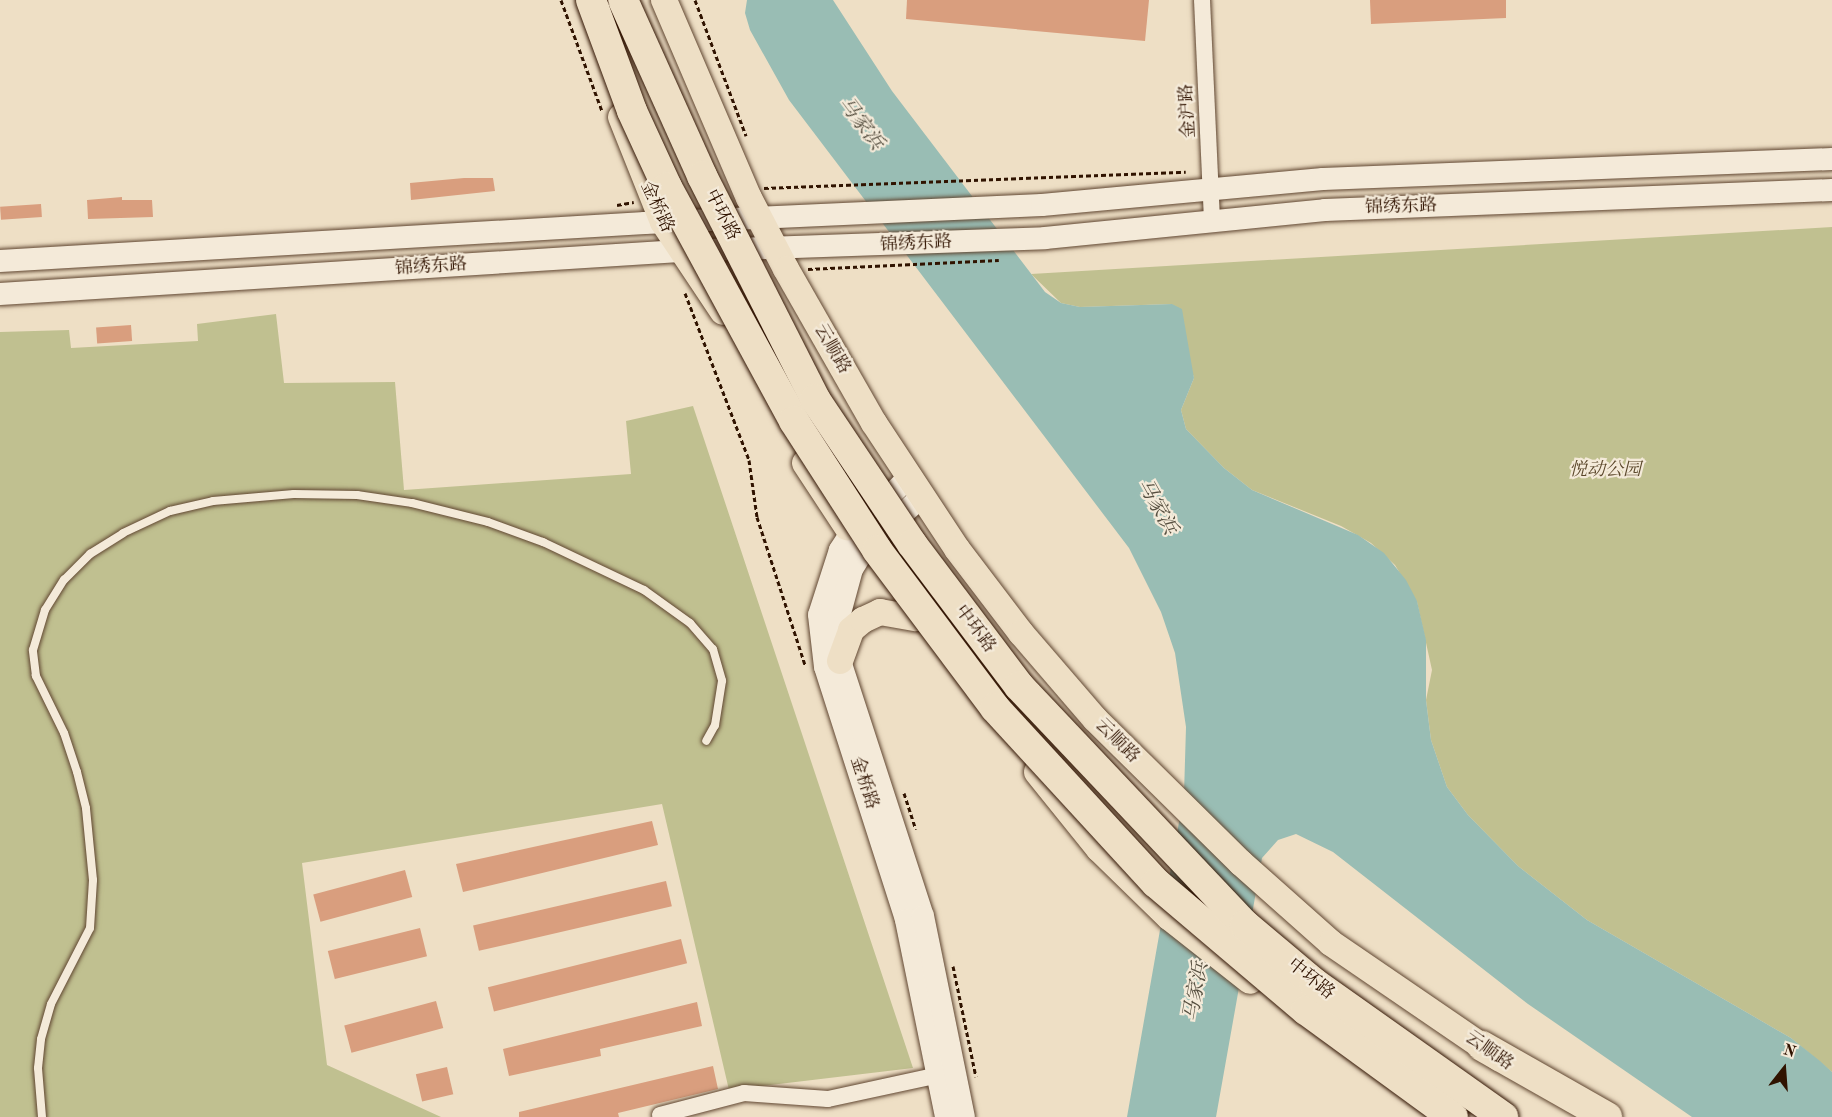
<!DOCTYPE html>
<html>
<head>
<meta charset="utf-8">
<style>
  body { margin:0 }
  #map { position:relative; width:1832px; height:1117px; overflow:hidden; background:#eedfc5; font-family:"Old Standard TT","Noto Serif SC",serif }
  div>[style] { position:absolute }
  .green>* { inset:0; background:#c0c090 }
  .water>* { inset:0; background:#99bdb4 }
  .building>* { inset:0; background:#d99e7e; transform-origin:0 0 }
  .path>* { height:3px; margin-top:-1.5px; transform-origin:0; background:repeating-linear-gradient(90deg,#301300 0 4.5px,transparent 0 7.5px) }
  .roads { filter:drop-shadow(0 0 2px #604631) drop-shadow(0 0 2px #604631) }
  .lane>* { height:8px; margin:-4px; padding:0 4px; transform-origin:4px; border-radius:4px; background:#f4ead9 }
  .street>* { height:16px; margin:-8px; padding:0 8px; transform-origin:8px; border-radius:8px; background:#f4ead9 }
  .secondary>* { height:22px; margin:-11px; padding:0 11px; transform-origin:11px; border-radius:11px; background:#f4ead9 }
  .primary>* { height:26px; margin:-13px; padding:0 13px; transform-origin:13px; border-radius:13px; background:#eedfc5 }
  .highway>* { height:30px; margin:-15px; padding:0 15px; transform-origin:15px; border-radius:15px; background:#eedfc5 }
  .bridges { filter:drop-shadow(0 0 2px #301300) drop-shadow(0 0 2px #301300) }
  .highway-bridge>* { height:30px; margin:-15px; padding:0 15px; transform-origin:15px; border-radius:15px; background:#eedfc5 }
  span { translate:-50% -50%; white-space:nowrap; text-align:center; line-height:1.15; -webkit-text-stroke:4.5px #f4ead9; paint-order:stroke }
  .street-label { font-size:18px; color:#301300 }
  .park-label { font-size:18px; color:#5b472b; font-style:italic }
  .water-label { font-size:20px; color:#554e3f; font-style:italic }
  .north { position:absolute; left:1754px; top:1039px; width:60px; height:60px; -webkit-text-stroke:4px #f4ead9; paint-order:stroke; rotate:17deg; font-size:16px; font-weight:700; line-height:24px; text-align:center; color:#301300 }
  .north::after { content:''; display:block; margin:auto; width:21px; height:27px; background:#301300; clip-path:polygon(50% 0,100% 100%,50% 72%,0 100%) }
</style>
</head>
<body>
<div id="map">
  <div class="green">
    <i style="clip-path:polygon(1832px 227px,1832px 1072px,1791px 1038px,1587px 920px,1518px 866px,1468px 815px,1447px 787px,1431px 740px,1426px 700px,1432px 670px,1417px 602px,1395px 565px,1371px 543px,1341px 526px,1252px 490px,1224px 468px,1186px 429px,1181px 410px,1194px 378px,1172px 304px,1080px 307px,1061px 303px,1031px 274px)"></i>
    <i style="clip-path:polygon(276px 314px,284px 383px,395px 382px,404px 490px,631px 474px,626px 421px,693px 406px,913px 1068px,729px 1090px,662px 804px,302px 863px,327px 1065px,441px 1117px,0 1117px,0 332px,69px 330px,71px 348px,198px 341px,197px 324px)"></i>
  </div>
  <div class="water">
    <i style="clip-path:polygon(747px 0,833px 0,892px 91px,1045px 292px,1061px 303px,1080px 307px,1172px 304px,1182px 309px,1194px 378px,1181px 410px,1186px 429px,1224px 468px,1252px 490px,1358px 535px,1384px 553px,1406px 580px,1417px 601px,1426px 640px,1426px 700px,1431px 740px,1447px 787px,1468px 815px,1518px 866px,1587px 920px,1791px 1038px,1820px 1061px,1832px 1072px,1832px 1117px,1692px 1117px,1528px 1004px,1333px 852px,1296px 834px,1278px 840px,1262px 858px,1216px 1117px,1127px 1117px,1184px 794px,1186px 727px,1175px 653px,1161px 612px,1129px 548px,789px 100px,750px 30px,745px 13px)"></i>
  </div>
  <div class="building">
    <i style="clip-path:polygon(907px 0,1149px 0,1145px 41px,906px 19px)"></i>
    <i style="clip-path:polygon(1370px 0,1506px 0,1506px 18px,1371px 24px)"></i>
    <i style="clip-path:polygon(464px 178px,493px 178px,495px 191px,411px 200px,410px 183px)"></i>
    <i style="clip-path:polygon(122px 197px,122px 200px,152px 200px,153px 217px,88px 219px,87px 200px)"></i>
    <i style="left:41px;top:204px;width:13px;height:41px;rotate:86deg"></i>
    <i style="left:131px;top:325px;width:16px;height:35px;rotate:86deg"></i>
    <i style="clip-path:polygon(652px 821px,658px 845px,463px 892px,456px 864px)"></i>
    <i style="left:405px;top:870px;width:28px;height:95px;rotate:75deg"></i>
    <i style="left:666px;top:881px;width:26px;height:198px;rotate:77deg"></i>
    <i style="left:420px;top:928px;width:29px;height:95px;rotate:76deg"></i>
    <i style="left:681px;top:939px;width:25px;height:199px;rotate:76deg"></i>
    <i style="left:436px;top:1001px;width:28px;height:95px;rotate:75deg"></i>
    <i style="clip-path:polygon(697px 1002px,702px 1026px,600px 1049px,601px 1056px,509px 1076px,503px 1049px)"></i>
    <i style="clip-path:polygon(713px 1066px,718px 1089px,618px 1113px,619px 1117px,519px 1117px,519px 1112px)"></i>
    <i style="left:447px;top:1067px;width:28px;height:32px;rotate:77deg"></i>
  </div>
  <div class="path">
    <i style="left:561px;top:0;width:118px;rotate:69.7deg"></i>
    <i style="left:695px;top:0;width:145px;rotate:69.4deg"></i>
    <i style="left:764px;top:188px;width:422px;rotate:-2.2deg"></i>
    <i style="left:617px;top:205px;width:17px;rotate:-10deg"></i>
    <i style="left:808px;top:269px;width:191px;rotate:-2.7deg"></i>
    <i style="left:685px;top:293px;width:179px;rotate:69deg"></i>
    <i style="left:749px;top:460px;width:58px;rotate:82deg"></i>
    <i style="left:757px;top:517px;width:156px;rotate:72deg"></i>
    <i style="left:904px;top:793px;width:38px;rotate:72deg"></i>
    <i style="left:953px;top:966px;width:113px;rotate:78.3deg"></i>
  </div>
  <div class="roads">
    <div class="lane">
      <i style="left:42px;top:1117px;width:49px;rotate:-94.7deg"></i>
      <i style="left:38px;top:1068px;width:29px;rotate:-84deg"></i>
      <i style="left:41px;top:1039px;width:36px;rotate:-74deg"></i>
      <i style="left:51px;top:1004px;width:85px;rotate:-62.8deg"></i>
      <i style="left:90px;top:928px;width:48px;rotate:-86.4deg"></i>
      <i style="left:93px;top:880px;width:72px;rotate:-95.6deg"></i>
      <i style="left:86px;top:808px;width:37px;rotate:-104deg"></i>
      <i style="left:77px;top:772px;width:41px;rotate:-108.4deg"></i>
      <i style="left:64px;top:733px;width:64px;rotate:-116.2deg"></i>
      <i style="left:36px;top:676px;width:26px;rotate:-97deg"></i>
      <i style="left:33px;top:650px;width:42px;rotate:-73.3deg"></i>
      <i style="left:45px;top:610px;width:36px;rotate:-58deg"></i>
      <i style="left:64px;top:580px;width:37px;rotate:-45deg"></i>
      <i style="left:90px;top:554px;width:39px;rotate:-32deg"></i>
      <i style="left:123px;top:533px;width:52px;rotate:-25.1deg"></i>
      <i style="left:170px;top:511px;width:44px;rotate:-13.1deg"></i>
      <i style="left:213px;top:501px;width:81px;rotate:-4.9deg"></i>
      <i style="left:294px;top:494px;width:63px;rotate:0.9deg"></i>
      <i style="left:357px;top:495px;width:56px;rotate:8.3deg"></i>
      <i style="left:412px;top:503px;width:78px;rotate:14deg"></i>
      <i style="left:488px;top:522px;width:59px;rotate:20deg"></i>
      <i style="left:543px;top:542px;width:112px;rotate:25.4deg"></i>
      <i style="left:644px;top:590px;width:57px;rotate:35.7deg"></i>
      <i style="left:690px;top:623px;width:35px;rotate:49deg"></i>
      <i style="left:713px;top:649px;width:33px;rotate:74deg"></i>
      <i style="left:722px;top:681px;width:45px;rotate:99deg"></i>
      <i style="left:715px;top:725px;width:18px;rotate:119deg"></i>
    </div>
    <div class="street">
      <i style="left:1202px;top:0;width:220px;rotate:87.4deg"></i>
      <i style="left:660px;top:1115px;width:87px;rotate:-14.7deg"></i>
      <i style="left:744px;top:1093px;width:84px;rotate:4.1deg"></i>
      <i style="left:828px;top:1099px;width:114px;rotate:-12.2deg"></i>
    </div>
    <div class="secondary">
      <i style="left:0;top:261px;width:646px;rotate:-3.37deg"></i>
      <i style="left:645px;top:223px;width:397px;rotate:-2.6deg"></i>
      <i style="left:1042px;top:205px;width:282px;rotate:-5.3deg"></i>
      <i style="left:1323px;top:179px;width:509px;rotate:-2.25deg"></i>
      <i style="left:0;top:294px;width:681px;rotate:-3.62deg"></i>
      <i style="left:680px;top:251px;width:365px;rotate:-2deg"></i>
      <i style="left:1045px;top:238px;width:281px;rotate:-5.7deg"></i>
      <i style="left:1325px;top:210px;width:507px;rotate:-2.26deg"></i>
      <i style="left:909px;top:477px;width:84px;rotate:135.5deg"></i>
      <i style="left:849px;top:536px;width:17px;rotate:123deg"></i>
      <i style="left:840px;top:550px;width:68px;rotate:107.9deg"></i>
      <i style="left:819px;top:615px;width:52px;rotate:83.4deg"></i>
      <i style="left:825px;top:667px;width:266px;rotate:72.2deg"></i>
      <i style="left:906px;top:920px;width:201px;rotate:78.5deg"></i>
      <i style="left:922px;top:496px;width:79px;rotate:137deg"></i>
      <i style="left:864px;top:550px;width:22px;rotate:122deg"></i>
      <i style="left:852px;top:569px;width:61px;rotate:105.2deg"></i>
      <i style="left:836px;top:628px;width:33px;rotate:83deg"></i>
      <i style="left:840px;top:661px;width:268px;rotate:72deg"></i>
      <i style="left:923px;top:916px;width:205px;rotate:78.5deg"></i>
    </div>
    <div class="primary">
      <i style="left:664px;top:0;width:215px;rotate:66.8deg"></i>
      <i style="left:749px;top:198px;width:80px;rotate:62.5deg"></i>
      <i style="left:786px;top:269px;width:177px;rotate:60.3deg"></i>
      <i style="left:874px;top:423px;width:151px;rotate:56.6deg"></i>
      <i style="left:957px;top:549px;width:106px;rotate:52.7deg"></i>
      <i style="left:1021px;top:633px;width:113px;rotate:49.3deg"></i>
      <i style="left:1095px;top:719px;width:205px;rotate:44.6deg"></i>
      <i style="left:1241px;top:863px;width:120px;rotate:41.6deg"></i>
      <i style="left:1331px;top:943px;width:204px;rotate:34.4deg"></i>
      <i style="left:621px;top:117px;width:113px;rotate:68.2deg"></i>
      <i style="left:663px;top:222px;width:108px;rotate:56.3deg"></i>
      <i style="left:805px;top:463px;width:77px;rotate:56.7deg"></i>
      <i style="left:840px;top:661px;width:33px;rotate:-70deg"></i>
      <i style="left:851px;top:630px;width:16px;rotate:-40deg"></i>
      <i style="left:863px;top:620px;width:19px;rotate:-25deg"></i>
      <i style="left:880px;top:612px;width:36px;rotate:10deg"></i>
      <i style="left:1037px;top:772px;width:99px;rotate:51.2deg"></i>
      <i style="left:1099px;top:849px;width:98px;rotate:44.2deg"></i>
      <i style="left:1169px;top:917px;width:103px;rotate:38.3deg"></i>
    </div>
    <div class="highway">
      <i style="left:1482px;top:1046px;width:144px;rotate:29.6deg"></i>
    </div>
  </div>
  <div class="bridges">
    <div class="highway-bridge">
      <i style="left:591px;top:0;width:118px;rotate:69.7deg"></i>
      <i style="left:632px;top:111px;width:84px;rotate:65.3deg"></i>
      <i style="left:667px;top:187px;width:266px;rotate:61.5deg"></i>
      <i style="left:794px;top:421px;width:153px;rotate:57.2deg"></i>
      <i style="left:877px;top:550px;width:197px;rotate:53.2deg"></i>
      <i style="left:995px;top:708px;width:238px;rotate:47.4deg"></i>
      <i style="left:1156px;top:883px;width:197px;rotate:40.3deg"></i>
      <i style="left:1306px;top:1010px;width:182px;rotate:36.1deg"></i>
      <i style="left:623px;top:0;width:193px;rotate:65.8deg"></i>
      <i style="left:702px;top:176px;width:250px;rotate:63.1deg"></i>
      <i style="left:815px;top:399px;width:174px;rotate:56.2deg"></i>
      <i style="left:912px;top:544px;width:178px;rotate:53deg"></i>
      <i style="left:1019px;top:686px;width:329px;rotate:46.6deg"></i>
      <i style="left:1245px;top:925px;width:90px;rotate:40deg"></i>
      <i style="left:1314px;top:983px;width:232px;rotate:35.3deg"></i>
    </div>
  </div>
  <div class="street-label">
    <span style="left:1188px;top:111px;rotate:-93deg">金沪路</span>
    <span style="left:657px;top:207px;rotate:65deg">金桥路</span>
    <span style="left:1401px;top:207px;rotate:-2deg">锦绣东路</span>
    <span style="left:722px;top:215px;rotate:63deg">中环路</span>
    <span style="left:916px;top:244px;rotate:-3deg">锦绣东路</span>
    <span style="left:431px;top:267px;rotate:-4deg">锦绣东路</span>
    <span style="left:832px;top:349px;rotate:60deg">云顺路</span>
    <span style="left:975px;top:629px;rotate:53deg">中环路</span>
    <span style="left:1117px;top:741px;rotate:45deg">云顺路</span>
    <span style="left:864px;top:783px;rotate:72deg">金桥路</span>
    <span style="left:1311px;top:979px;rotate:39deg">中环路</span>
    <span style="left:1489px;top:1051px;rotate:35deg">云顺路</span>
  </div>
  <div class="park-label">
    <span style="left:1605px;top:470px">悦动公园</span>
  </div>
  <div class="water-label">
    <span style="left:860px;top:124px;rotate:53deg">马家浜</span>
    <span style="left:1156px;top:507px;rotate:61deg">马家浜</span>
    <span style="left:1197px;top:992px;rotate:-80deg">马家浜</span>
  </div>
  <div class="north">N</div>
</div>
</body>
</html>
